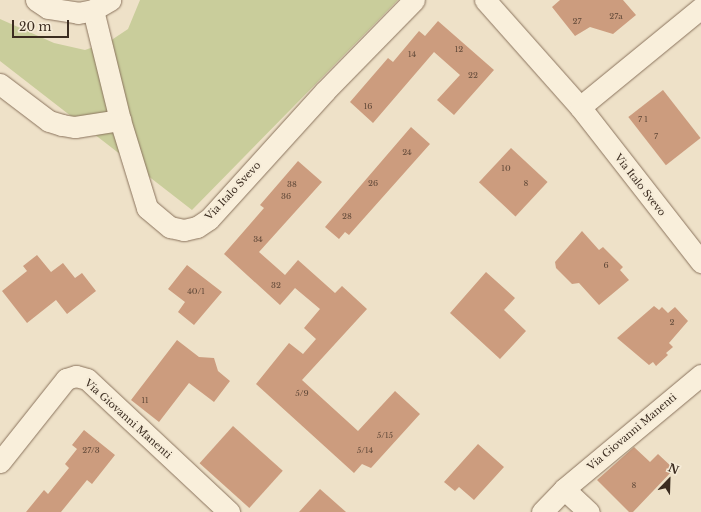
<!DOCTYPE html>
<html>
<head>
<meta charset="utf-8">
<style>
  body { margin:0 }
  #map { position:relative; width:701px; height:512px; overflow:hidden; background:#eee1c8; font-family:"Libre Baskerville",serif }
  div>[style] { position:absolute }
  .green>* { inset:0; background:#c9cd9b }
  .building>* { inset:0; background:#cc9c7e; transform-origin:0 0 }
  .roads { filter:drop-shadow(0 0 1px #8a735d) drop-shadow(0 0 1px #8a735d) }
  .minor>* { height:21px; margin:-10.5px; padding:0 10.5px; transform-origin:10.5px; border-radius:10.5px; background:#f9efdb }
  span { translate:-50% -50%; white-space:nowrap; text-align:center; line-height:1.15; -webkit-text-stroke:4px #f6ecd8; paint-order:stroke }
  .number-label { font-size:8px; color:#5f4838 }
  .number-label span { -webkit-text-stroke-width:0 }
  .street-label { font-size:10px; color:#3b2c20 }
  .north { position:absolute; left:649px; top:460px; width:40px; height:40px; -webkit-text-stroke:3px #f6ecd8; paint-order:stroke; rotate:23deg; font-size:11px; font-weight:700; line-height:16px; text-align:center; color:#3b2c20 }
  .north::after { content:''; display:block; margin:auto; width:14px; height:18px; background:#3b2c20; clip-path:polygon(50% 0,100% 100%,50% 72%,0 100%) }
  .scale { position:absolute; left:12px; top:20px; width:57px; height:18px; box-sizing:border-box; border:2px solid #3b2c20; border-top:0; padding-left:5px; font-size:12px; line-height:14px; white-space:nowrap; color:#3b2c20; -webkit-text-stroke:3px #f6ecd8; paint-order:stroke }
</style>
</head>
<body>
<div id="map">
  <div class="green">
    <i style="clip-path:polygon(140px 0,398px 0,192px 210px,0 61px,0 19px,54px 43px,85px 50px,110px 41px,128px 29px)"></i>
  </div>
  <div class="building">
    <i style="clip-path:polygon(560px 0,623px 0,636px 15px,613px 34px,590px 27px,575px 36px,552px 7px)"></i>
    <i style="clip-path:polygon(438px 21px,494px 70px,454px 115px,437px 100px,460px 75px,434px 52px,373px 123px,350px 102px,388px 58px,393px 62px,419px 31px,425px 36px)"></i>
    <i style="left:663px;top:90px;width:61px;height:44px;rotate:52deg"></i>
    <i style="clip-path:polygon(411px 127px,430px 144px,349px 235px,345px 232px,339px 239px,325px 227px)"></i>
    <i style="left:511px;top:148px;width:50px;height:47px;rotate:43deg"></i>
    <i style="clip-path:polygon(298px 161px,322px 182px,259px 252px,285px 275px,298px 260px,335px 293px,342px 286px,367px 309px,302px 380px,358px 431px,395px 391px,420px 414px,371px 468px,362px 464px,354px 473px,256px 384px,289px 343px,303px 354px,316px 339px,304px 328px,320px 309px,295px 288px,280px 305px,224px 254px,264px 208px,260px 205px)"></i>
    <i style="clip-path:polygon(582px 231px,599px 250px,603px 247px,623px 267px,620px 270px,629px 280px,599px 305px,579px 283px,572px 284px,556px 268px,555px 262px)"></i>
    <i style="clip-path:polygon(37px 255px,51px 272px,63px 263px,75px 278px,82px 273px,96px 291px,67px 314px,56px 300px,27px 323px,2px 291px,27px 271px,23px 266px)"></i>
    <i style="clip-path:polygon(187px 265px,222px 292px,194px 325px,178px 312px,185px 302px,168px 289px)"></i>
    <i style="clip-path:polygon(486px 272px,515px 298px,504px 310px,526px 331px,500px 359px,450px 313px)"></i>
    <i style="clip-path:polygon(654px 306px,659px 310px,662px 307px,668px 313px,675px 307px,688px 321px,669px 343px,673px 347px,666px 353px,668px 355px,656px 366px,653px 362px,649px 365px,617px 338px)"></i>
    <i style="clip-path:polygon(177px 340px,199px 357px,214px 358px,218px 371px,230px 381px,214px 402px,189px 383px,159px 422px,131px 400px)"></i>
    <i style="left:233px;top:426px;width:67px;height:50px;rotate:42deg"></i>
    <i style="clip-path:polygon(84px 430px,115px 455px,92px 484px,87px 480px,61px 512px,26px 512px,44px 490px,48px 494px,69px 468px,65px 464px,77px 449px,72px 445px)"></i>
    <i style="clip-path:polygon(478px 444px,504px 467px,474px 500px,459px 487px,455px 491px,444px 482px)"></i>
    <i style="clip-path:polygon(634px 447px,650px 462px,658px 454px,674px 469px,633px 512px,629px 512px,597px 480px)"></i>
    <i style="clip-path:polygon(320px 489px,346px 512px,299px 512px)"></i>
  </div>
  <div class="roads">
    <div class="minor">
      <i style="left:36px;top:0;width:14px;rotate:34deg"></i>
      <i style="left:48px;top:8px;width:30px;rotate:9deg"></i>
      <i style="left:78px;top:13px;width:15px;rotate:-11deg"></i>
      <i style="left:93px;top:10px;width:20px;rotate:-30deg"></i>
      <i style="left:485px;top:0;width:143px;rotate:48.4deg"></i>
      <i style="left:580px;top:107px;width:197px;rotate:52deg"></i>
      <i style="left:93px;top:10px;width:113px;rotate:76.2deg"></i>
      <i style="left:0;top:84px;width:61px;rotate:37.1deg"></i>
      <i style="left:49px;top:121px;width:14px;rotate:17deg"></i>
      <i style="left:62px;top:125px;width:13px;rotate:9deg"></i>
      <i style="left:75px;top:127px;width:46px;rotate:-8.8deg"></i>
      <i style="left:120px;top:120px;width:92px;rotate:72.9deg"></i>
      <i style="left:147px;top:208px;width:30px;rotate:40deg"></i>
      <i style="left:170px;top:227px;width:14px;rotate:12deg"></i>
      <i style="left:184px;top:230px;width:13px;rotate:-13deg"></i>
      <i style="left:197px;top:227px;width:14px;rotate:-34deg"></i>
      <i style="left:209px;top:219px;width:173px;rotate:-47.8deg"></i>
      <i style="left:325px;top:91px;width:127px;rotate:-45.6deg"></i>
      <i style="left:580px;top:107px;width:156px;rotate:-39.3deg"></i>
      <i style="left:0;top:462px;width:106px;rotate:-51.5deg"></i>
      <i style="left:66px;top:379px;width:10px;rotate:-17deg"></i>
      <i style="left:76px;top:376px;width:11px;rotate:15deg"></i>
      <i style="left:87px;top:379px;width:195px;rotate:43.1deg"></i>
      <i style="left:564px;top:489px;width:34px;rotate:43deg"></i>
      <i style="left:542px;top:512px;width:32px;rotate:-46deg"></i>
      <i style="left:564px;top:489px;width:178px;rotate:-39.8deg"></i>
    </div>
  </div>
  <div class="number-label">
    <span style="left:616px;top:17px">27a</span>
    <span style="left:577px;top:22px">27</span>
    <span style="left:459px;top:50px">12</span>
    <span style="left:412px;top:55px">14</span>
    <span style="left:473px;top:76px">22</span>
    <span style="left:368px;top:107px">16</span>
    <span style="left:643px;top:120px">7 1</span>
    <span style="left:656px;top:137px">7</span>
    <span style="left:407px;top:153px">24</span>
    <span style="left:506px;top:169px">10</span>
    <span style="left:373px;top:184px">26</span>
    <span style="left:526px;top:184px">8</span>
    <span style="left:292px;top:185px">38</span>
    <span style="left:286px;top:197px">36</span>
    <span style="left:347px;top:217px">28</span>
    <span style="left:258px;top:240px">34</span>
    <span style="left:606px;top:266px">6</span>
    <span style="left:276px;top:286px">32</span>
    <span style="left:196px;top:292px">40/1</span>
    <span style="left:672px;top:323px">2</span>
    <span style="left:302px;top:394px">5/9</span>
    <span style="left:145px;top:401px">11</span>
    <span style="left:385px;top:436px">5/15</span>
    <span style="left:91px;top:451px">27/3</span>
    <span style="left:365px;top:451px">5/14</span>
    <span style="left:634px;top:486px">8</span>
  </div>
  <div class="street-label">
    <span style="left:640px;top:185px;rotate:52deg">Via Italo Svevo</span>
    <span style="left:233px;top:191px;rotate:-47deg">Via Italo Svevo</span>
    <span style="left:128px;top:419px;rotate:42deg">Via Giovanni Manenti</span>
    <span style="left:632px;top:432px;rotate:-40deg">Via Giovanni Manenti</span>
  </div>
  <div class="north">N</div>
  <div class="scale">20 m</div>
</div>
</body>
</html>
